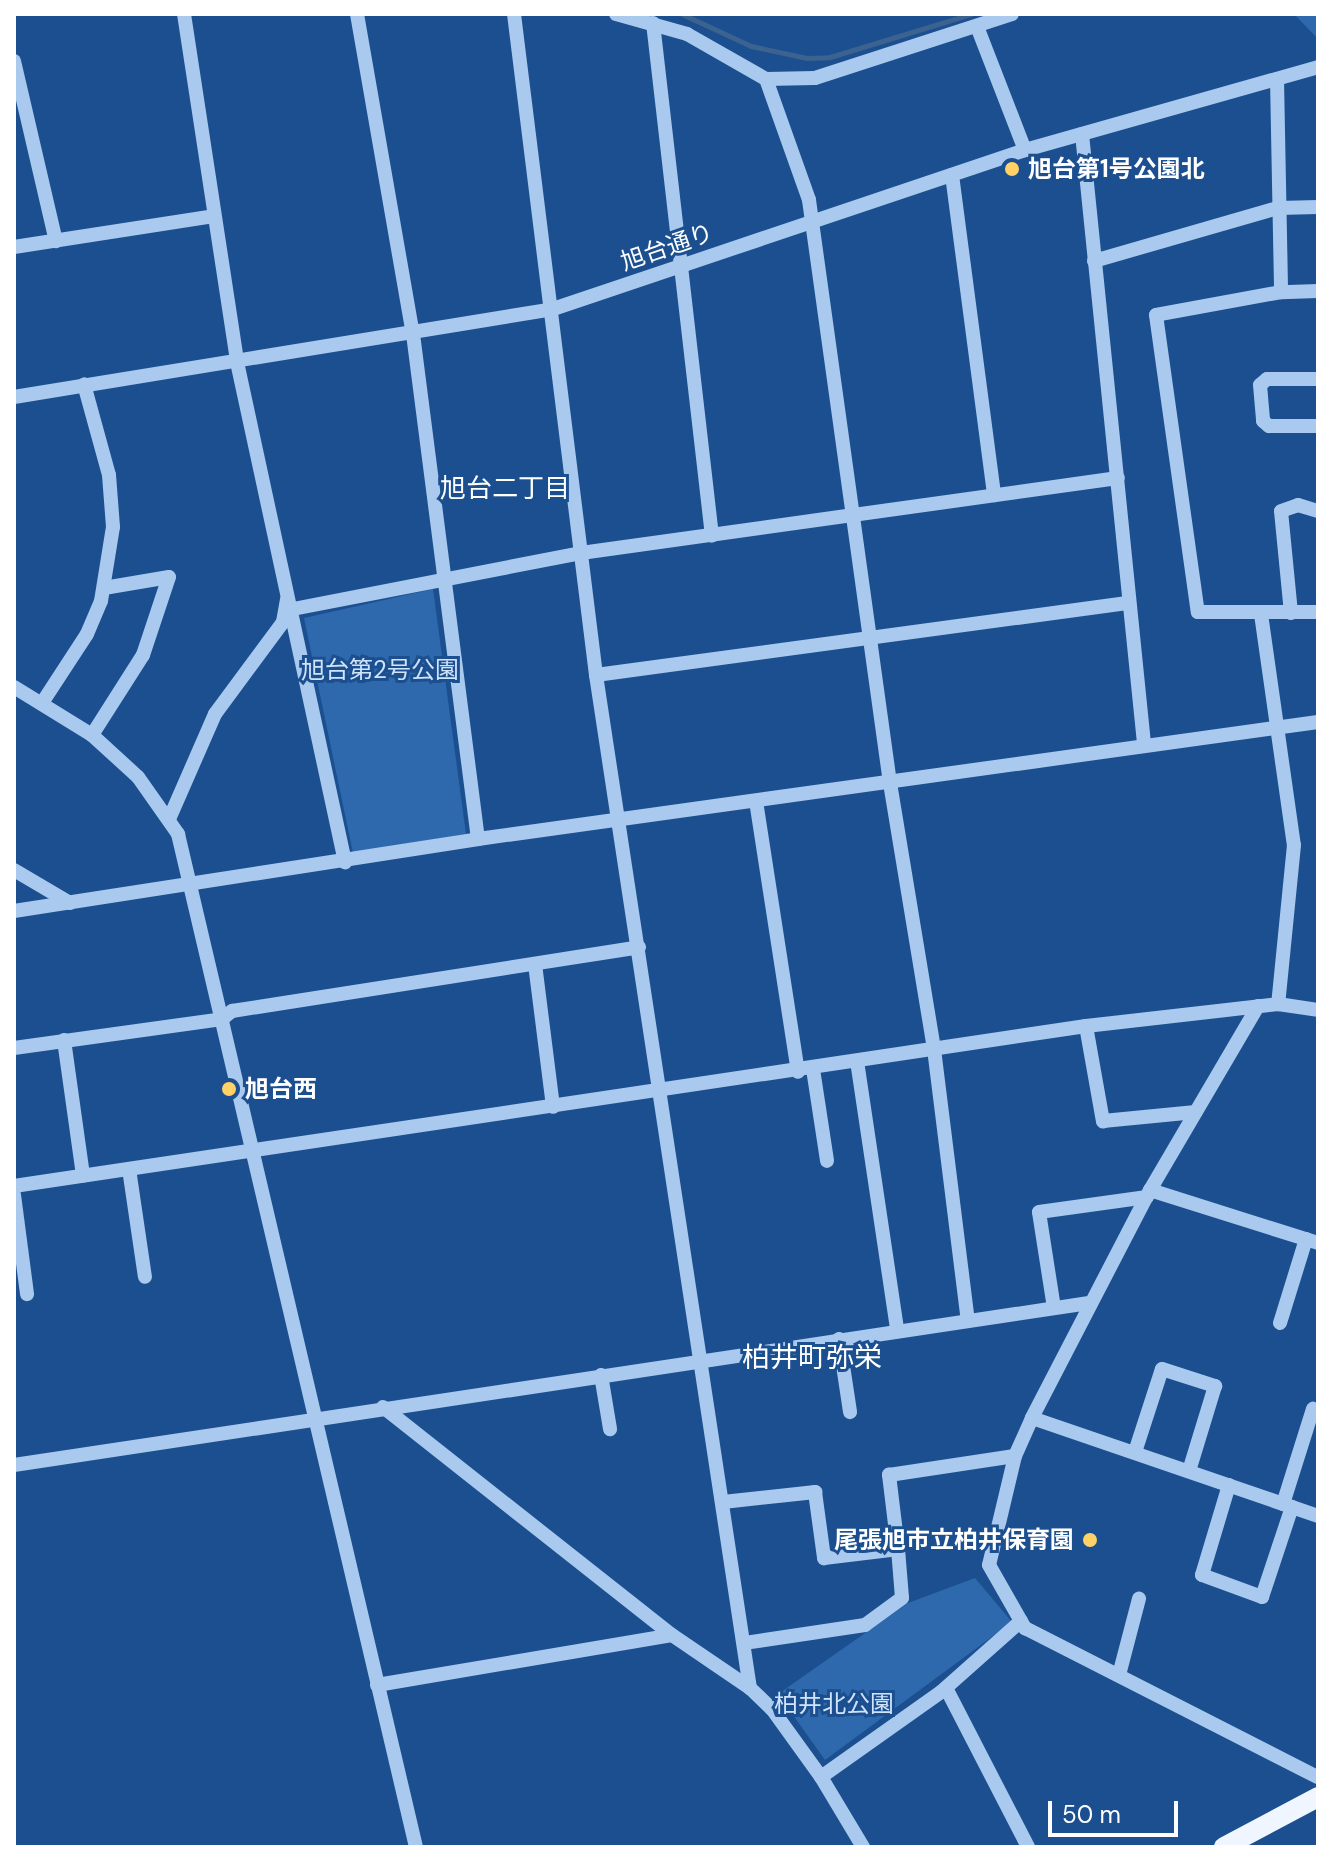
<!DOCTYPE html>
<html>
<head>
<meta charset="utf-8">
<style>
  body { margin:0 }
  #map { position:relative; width:1332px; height:1861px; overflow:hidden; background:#1b4f8f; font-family:"DM Sans","Noto Sans JP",sans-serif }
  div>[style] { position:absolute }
  .green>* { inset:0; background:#2e69ad }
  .stream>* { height:5px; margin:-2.5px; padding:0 2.5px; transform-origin:2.5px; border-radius:2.5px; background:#3c6290 }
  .minor>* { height:14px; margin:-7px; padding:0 7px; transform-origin:7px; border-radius:7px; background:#a9c9ee }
  .major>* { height:20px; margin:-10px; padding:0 10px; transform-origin:10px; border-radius:10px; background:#f0f6ff }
  .dots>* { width:22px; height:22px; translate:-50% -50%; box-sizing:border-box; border:4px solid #1b4f8f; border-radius:50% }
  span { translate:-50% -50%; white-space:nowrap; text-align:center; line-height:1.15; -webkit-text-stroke:6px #1b4f8f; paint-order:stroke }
  .poi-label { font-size:24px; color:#fff; font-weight:700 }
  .left { translate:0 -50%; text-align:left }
  .right { translate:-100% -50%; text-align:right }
  .street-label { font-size:24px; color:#fff }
  .park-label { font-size:24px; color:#cfe3fa }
  .neighbourhood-label { font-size:26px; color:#fff }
  .quarter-label { font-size:28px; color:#fff }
  .frame { position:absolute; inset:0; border:16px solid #fff; pointer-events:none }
  .scale { position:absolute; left:1048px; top:1801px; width:130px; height:36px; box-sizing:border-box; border:4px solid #fff; border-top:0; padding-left:10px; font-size:24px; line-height:28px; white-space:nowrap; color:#fff; -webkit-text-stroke:6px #1b4f8f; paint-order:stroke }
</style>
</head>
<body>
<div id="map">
  <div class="green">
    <i style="clip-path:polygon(1294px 14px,1318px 14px,1318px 39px)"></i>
    <i style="clip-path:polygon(433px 589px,466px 834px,353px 853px,304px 618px)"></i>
    <i style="clip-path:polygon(975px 1578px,1012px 1622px,825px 1760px,778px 1694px,908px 1603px)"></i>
  </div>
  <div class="stream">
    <i style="left:682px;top:14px;width:76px;rotate:24.9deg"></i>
    <i style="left:751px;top:46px;width:57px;rotate:12.1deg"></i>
    <i style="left:807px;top:58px;width:23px;rotate:-2deg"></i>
    <i style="left:830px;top:57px;width:147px;rotate:-17deg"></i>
  </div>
  <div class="minor">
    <i style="left:184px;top:14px;width:352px;rotate:81.3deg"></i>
    <i style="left:237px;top:362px;width:512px;rotate:77.81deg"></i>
    <i style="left:357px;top:14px;width:325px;rotate:80.1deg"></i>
    <i style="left:413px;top:334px;width:509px;rotate:82.67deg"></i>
    <i style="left:514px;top:14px;width:666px;rotate:82.93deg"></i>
    <i style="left:596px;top:675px;width:1025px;rotate:81.36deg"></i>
    <i style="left:616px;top:14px;width:74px;rotate:15.7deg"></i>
    <i style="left:687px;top:34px;width:91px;rotate:29.7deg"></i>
    <i style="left:766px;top:79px;width:49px;rotate:-1.2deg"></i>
    <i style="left:815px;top:78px;width:207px;rotate:-18deg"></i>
    <i style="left:653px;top:23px;width:516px;rotate:83.44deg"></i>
    <i style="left:978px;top:29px;width:130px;rotate:68.8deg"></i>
    <i style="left:14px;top:61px;width:185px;rotate:76.9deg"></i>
    <i style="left:766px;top:79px;width:128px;rotate:70.4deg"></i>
    <i style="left:809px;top:200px;width:589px;rotate:82.09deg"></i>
    <i style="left:890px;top:783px;width:270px;rotate:80.6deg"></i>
    <i style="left:934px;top:1049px;width:274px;rotate:82.9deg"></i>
    <i style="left:1277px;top:79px;width:213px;rotate:88.9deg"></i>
    <i style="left:1082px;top:134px;width:612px;rotate:84.19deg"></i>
    <i style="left:952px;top:175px;width:323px;rotate:82.5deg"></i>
    <i style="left:14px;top:247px;width:202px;rotate:-8.8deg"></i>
    <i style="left:1094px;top:261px;width:191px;rotate:-16.1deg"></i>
    <i style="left:1278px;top:208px;width:40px;rotate:-1.4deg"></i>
    <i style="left:1318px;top:291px;width:37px;rotate:178deg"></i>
    <i style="left:1281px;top:292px;width:127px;rotate:169.6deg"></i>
    <i style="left:1156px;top:315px;width:300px;rotate:82deg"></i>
    <i style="left:1198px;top:612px;width:120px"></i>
    <i style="left:1318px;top:379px;width:51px;rotate:180deg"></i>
    <i style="left:1267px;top:379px;width:9px;rotate:139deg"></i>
    <i style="left:1260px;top:385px;width:36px;rotate:85deg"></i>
    <i style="left:1263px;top:421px;width:8px;rotate:40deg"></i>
    <i style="left:1269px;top:426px;width:49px"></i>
    <i style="left:14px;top:397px;width:546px;rotate:-9.27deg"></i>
    <i style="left:553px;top:309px;width:498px;rotate:-18.6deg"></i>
    <i style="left:1025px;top:150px;width:305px;rotate:-15.8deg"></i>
    <i style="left:293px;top:609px;width:293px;rotate:-11deg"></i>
    <i style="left:581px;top:553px;width:542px;rotate:-7.95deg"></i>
    <i style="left:1291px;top:613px;width:102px;rotate:-95.6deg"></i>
    <i style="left:1281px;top:511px;width:18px;rotate:-19deg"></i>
    <i style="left:1298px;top:505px;width:21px;rotate:17deg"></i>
    <i style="left:1261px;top:614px;width:233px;rotate:81.9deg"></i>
    <i style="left:1294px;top:845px;width:160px;rotate:95.7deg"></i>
    <i style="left:596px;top:675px;width:536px;rotate:-7.72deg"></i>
    <i style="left:14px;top:687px;width:92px;rotate:31.6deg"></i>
    <i style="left:92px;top:735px;width:62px;rotate:42.4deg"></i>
    <i style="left:138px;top:777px;width:70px;rotate:54.9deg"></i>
    <i style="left:178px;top:834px;width:1041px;rotate:76.78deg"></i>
    <i style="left:42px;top:703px;width:82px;rotate:-56.9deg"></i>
    <i style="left:87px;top:634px;width:36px;rotate:-67deg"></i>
    <i style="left:101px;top:601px;width:75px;rotate:-80.8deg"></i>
    <i style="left:113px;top:527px;width:52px;rotate:-94.4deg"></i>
    <i style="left:109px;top:475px;width:94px;rotate:-105.4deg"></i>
    <i style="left:92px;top:735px;width:95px;rotate:-57.5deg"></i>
    <i style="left:143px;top:655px;width:82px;rotate:-71.6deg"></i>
    <i style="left:169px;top:577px;width:66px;rotate:170.4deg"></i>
    <i style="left:756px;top:801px;width:274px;rotate:81.2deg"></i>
    <i style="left:170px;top:817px;width:112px;rotate:-66.4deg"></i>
    <i style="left:215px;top:714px;width:114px;rotate:-53.5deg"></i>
    <i style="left:283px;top:622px;width:23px;rotate:-80deg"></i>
    <i style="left:14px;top:870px;width:65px;rotate:30.5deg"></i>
    <i style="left:14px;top:911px;width:470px;rotate:-8.8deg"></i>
    <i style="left:478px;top:839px;width:848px;rotate:-7.93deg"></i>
    <i style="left:535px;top:964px;width:144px;rotate:82.8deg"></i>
    <i style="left:1258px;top:1006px;width:213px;rotate:120.4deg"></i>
    <i style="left:1150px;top:1190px;width:257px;rotate:117.4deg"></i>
    <i style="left:1032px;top:1418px;width:42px;rotate:114.1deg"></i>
    <i style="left:1015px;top:1456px;width:112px;rotate:103.4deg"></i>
    <i style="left:989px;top:1565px;width:73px;rotate:60.3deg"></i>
    <i style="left:1025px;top:1628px;width:329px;rotate:27deg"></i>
    <i style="left:1086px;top:1026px;width:97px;rotate:79.9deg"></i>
    <i style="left:1103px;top:1121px;width:93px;rotate:-5.5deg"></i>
    <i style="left:64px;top:1040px;width:137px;rotate:82deg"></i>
    <i style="left:14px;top:1048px;width:210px;rotate:-7.9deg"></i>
    <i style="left:222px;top:1019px;width:13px;rotate:-39deg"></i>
    <i style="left:232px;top:1011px;width:412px;rotate:-8.9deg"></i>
    <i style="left:857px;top:1061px;width:272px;rotate:81.5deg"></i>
    <i style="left:813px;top:1069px;width:93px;rotate:81.3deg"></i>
    <i style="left:129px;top:1169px;width:109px;rotate:81.6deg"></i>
    <i style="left:14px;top:1186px;width:1084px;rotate:-8.49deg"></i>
    <i style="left:1086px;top:1026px;width:193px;rotate:-6.5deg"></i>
    <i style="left:1278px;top:1004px;width:40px;rotate:8.5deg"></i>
    <i style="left:1150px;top:1190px;width:176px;rotate:17.5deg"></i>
    <i style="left:14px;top:1195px;width:100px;rotate:82.5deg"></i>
    <i style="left:1054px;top:1308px;width:97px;rotate:-98.9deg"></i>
    <i style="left:1039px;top:1212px;width:109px;rotate:-7.9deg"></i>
    <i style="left:1280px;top:1323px;width:88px;rotate:-72.8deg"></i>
    <i style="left:839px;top:1339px;width:74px;rotate:81.4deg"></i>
    <i style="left:601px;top:1375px;width:55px;rotate:80.5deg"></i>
    <i style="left:383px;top:1407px;width:368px;rotate:38.3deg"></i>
    <i style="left:672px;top:1635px;width:94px;rotate:34.2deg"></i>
    <i style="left:750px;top:1688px;width:30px;rotate:44deg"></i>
    <i style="left:772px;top:1709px;width:84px;rotate:54.2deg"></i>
    <i style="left:821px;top:1777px;width:82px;rotate:59deg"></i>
    <i style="left:1032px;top:1418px;width:302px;rotate:18.9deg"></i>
    <i style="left:1135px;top:1452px;width:87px;rotate:-72deg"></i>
    <i style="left:1162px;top:1369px;width:56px;rotate:17.8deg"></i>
    <i style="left:1215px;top:1386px;width:89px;rotate:107deg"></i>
    <i style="left:14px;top:1465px;width:1087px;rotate:-8.57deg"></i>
    <i style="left:1229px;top:1485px;width:94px;rotate:106.7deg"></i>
    <i style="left:1202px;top:1575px;width:64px;rotate:20.1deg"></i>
    <i style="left:1262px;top:1597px;width:95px;rotate:-71.6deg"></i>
    <i style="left:723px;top:1502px;width:93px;rotate:-6.2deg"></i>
    <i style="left:815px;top:1492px;width:67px;rotate:82.2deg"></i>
    <i style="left:824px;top:1558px;width:75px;rotate:-6.9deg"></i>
    <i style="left:898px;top:1549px;width:49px;rotate:85.3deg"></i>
    <i style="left:902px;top:1598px;width:46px;rotate:143.9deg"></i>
    <i style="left:865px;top:1625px;width:121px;rotate:171.5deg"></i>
    <i style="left:1283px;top:1504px;width:100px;rotate:-72.5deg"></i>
    <i style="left:898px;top:1549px;width:75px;rotate:-96.9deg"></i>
    <i style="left:889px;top:1475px;width:127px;rotate:-8.6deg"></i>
    <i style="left:1119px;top:1675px;width:79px;rotate:-75.3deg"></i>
    <i style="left:377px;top:1685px;width:299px;rotate:-9.6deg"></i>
    <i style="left:946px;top:1688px;width:179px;rotate:62.7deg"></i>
    <i style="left:821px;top:1777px;width:147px;rotate:-35.3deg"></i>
    <i style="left:941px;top:1692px;width:107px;rotate:-41.6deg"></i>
  </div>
  <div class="major">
    <i style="left:1224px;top:1847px;width:106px;rotate:-28deg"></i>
  </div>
  <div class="dots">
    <i style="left:1012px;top:169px;background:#ffd166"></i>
    <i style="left:229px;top:1089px;background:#ffd166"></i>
    <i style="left:1090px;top:1540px;background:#ffd166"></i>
  </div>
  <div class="poi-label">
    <span class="left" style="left:1028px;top:169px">旭台第1号公園北</span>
    <span class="left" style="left:245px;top:1089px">旭台西</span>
    <span class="right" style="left:1074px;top:1540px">尾張旭市立柏井保育園</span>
  </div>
  <div class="street-label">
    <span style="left:667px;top:247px;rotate:-19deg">旭台通り</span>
  </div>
  <div class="park-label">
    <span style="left:380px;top:670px">旭台第2号公園</span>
    <span style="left:834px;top:1704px">柏井北公園</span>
  </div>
  <div class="neighbourhood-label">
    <span style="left:505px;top:489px">旭台二丁目</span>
  </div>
  <div class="quarter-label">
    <span style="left:812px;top:1358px">柏井町弥栄</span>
  </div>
  <div class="frame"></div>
  <div class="scale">50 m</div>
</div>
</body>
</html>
